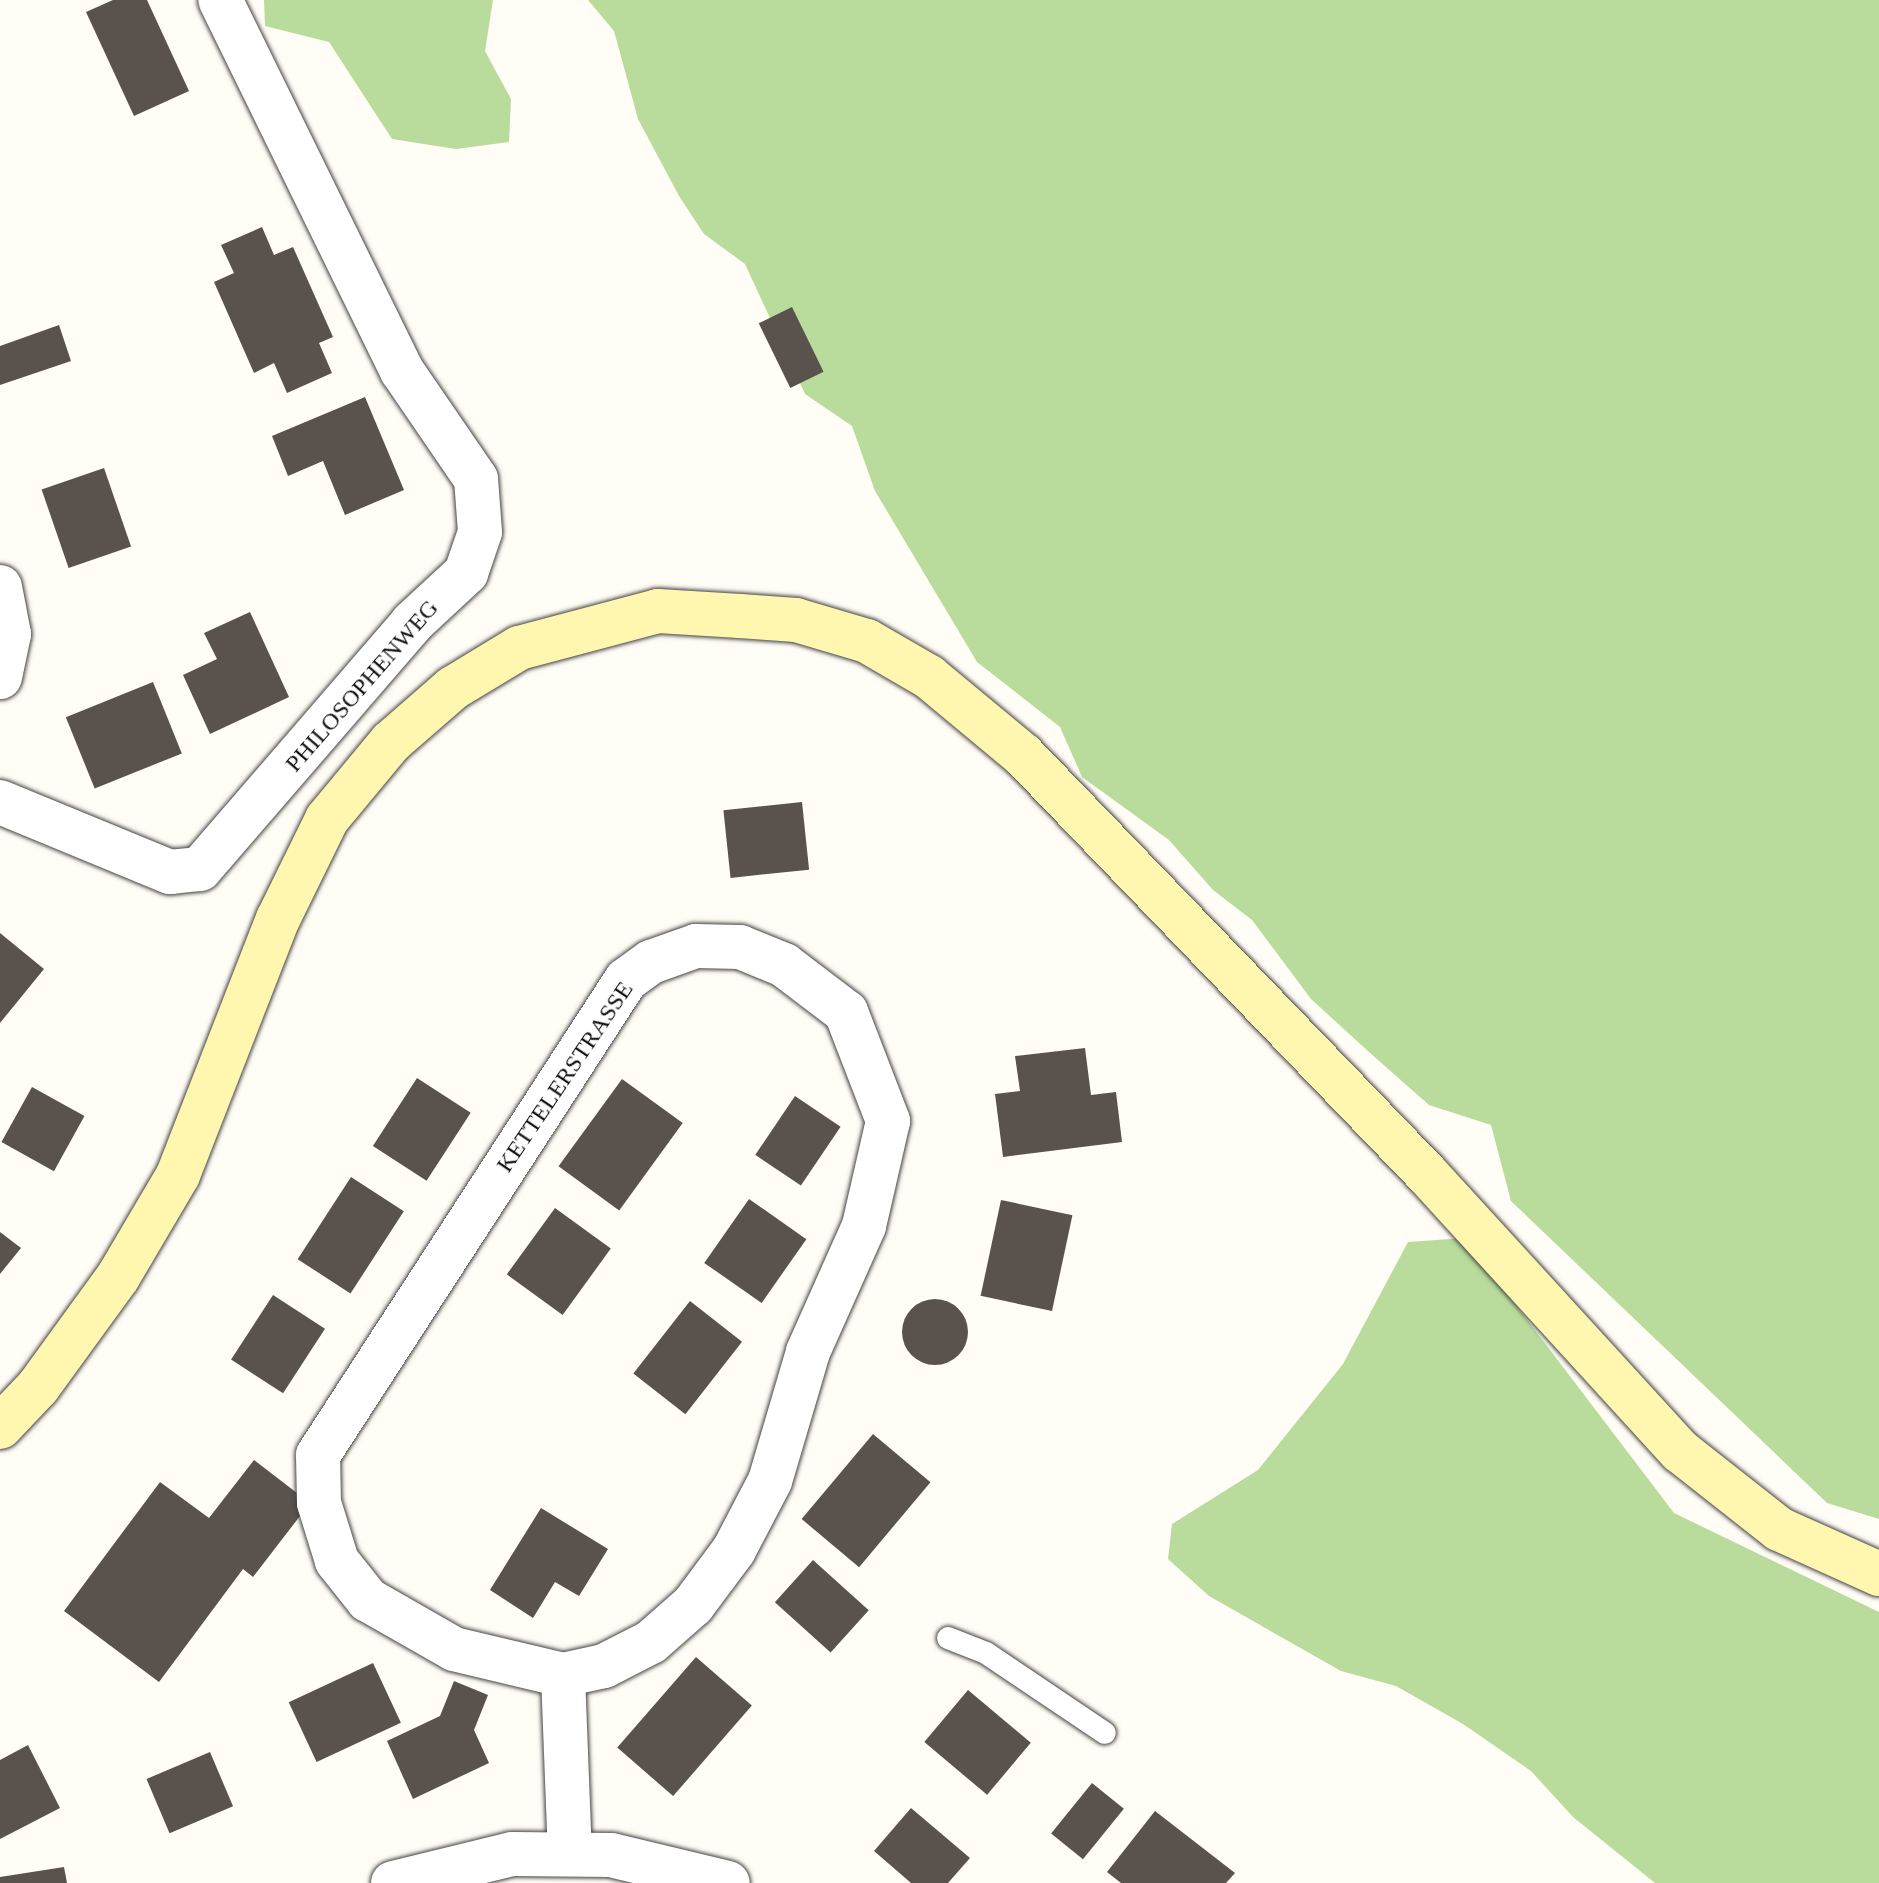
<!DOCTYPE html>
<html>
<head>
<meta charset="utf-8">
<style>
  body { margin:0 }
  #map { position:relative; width:1879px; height:1883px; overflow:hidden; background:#fffdf5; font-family:"Times New Roman",serif }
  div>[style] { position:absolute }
  .forest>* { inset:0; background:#b9dc9c }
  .building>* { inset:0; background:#5a524d; transform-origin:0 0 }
  .round { border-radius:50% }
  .roads { filter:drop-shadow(0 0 2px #444) drop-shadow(0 0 2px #444) }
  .lane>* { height:22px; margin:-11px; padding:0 11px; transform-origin:11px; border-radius:11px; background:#fff }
  .street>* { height:44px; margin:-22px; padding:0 22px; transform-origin:22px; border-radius:22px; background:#fff }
  .secondary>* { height:44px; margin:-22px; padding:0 22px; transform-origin:22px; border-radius:22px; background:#fff6b0 }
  span { translate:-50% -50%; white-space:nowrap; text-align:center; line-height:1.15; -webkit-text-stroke:8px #fff; paint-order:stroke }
  .street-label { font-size:24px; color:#111 }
</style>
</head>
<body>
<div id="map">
  <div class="forest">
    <i style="clip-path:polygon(264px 0,493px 0,485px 51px,511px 99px,509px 142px,456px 149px,392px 139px,329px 42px,265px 26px)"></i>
    <i style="clip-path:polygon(588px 0,1879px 0,1879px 1519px,1827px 1503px,1511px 1201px,1491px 1125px,1429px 1105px,1369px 1052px,1311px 999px,1252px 920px,1213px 890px,1169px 840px,1082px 777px,1060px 727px,977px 662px,875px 491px,852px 426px,805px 394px,745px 264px,704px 234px,679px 196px,638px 119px,614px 31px)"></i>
    <i style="clip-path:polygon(1465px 1238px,1674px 1513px,1879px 1612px,1879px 1883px,1655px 1883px,1573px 1817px,1531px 1771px,1463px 1724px,1396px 1686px,1341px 1671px,1209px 1596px,1168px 1559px,1172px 1524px,1258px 1470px,1343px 1364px,1408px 1242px)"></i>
  </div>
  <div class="building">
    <i style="clip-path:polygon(113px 0,147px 0,189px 91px,134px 116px,86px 12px)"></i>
    <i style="clip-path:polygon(262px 227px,274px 255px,293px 247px,333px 337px,319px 343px,332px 373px,287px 393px,274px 363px,254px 373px,214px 282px,234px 273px,221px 245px)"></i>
    <i style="left:792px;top:307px;width:72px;height:37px;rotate:64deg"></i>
    <i style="clip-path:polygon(59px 325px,71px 361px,0 385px,0 346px)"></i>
    <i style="clip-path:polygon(365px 397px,404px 490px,345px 515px,323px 461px,288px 476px,272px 436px)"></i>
    <i style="left:104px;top:468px;width:83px;height:66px;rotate:71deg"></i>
    <i style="clip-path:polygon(250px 612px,289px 697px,210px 734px,183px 675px,217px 659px,204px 633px)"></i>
    <i style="left:153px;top:682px;width:77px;height:94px;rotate:68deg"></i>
    <i style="left:802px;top:802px;width:68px;height:79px;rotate:84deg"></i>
    <i style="clip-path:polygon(0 933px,44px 969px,0 1023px)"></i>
    <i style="clip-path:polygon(1085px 1048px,1091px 1095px,1116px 1092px,1122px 1142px,1003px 1157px,995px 1094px,1020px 1091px,1015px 1056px)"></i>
    <i style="left:417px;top:1078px;width:64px;height:81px;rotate:33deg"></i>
    <i style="left:622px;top:1079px;width:75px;height:108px;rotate:36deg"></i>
    <i style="left:32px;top:1087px;width:60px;height:63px;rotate:29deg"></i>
    <i style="left:795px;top:1096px;width:55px;height:71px;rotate:34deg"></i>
    <i style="left:351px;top:1177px;width:63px;height:98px;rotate:33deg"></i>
    <i style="left:749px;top:1199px;width:70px;height:78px;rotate:35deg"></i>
    <i style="left:1001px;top:1200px;width:73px;height:98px;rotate:12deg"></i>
    <i style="left:555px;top:1208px;width:69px;height:82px;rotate:36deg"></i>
    <i style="clip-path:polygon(0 1232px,21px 1248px,0 1274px)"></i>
    <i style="left:273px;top:1295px;width:62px;height:77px;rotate:33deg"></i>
    <i class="round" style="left:902px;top:1299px;width:66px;height:66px"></i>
    <i style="left:690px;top:1301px;width:66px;height:92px;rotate:38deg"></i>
    <i style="left:873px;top:1434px;width:75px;height:111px;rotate:40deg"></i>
    <i style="clip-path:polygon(254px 1460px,310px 1503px,253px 1577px,243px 1569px,159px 1682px,64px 1611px,160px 1482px,209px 1518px)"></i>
    <i style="clip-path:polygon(541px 1508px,608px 1549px,579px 1596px,555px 1582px,533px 1618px,490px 1590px)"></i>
    <i style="left:813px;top:1560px;width:75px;height:57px;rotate:42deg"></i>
    <i style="left:696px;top:1657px;width:74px;height:120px;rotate:41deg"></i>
    <i style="left:373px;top:1663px;width:66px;height:93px;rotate:65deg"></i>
    <i style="clip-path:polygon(454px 1681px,488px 1695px,474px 1730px,489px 1763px,413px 1799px,387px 1741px,440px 1716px)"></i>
    <i style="left:968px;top:1690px;width:82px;height:68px;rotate:40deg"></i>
    <i style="clip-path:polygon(28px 1745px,60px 1808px,0 1839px,0 1760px)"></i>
    <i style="left:210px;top:1752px;width:59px;height:69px;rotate:67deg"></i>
    <i style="left:1092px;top:1783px;width:41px;height:65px;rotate:39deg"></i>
    <i style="clip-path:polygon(911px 1808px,970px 1858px,948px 1883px,911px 1883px,874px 1851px)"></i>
    <i style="clip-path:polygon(1155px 1811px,1235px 1873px,1226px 1883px,1121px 1883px,1107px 1872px)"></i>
    <i style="clip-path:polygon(64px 1867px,67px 1883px,0 1883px,0 1877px)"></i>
  </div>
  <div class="roads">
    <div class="lane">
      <i style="left:948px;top:1638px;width:41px;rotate:21.5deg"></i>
      <i style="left:986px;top:1653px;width:143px;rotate:33.9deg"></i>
    </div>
    <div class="street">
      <i style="left:0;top:587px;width:48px;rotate:79.2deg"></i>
      <i style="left:9px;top:634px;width:44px;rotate:101.8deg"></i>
      <i style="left:0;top:802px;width:184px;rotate:22.4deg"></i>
      <i style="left:170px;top:872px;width:30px;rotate:-6deg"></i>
      <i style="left:200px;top:869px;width:325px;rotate:-49.2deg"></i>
      <i style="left:412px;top:623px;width:74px;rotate:-42.8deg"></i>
      <i style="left:466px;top:573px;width:43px;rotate:-71.1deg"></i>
      <i style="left:480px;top:532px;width:53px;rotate:-94.3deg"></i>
      <i style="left:476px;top:479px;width:131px;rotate:-124.4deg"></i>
      <i style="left:402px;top:371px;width:413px;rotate:-116.1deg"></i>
      <i style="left:563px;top:1675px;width:112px;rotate:-166.6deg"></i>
      <i style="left:454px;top:1649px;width:99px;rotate:-150.3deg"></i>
      <i style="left:368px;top:1600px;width:50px;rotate:-128.5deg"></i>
      <i style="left:337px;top:1561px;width:61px;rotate:-107.2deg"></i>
      <i style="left:319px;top:1503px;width:48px;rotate:-91.2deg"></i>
      <i style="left:318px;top:1455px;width:566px;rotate:-57.04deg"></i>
      <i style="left:626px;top:980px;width:31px;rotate:-36deg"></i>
      <i style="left:651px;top:962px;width:48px;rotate:-19.6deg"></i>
      <i style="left:696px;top:946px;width:44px;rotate:1.3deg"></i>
      <i style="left:740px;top:947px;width:48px;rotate:22.2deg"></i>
      <i style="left:784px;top:965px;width:78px;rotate:37.2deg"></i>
      <i style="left:846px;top:1012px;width:117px;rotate:68.9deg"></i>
      <i style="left:888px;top:1121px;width:108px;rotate:102.9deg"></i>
      <i style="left:864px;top:1226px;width:138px;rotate:114deg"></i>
      <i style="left:808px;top:1352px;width:134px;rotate:106.4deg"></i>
      <i style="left:770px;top:1481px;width:78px;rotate:117.6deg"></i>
      <i style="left:734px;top:1550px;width:69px;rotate:126.7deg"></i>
      <i style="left:693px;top:1605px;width:56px;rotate:138.6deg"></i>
      <i style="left:651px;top:1642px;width:53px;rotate:152.9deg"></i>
      <i style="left:604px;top:1666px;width:42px;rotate:167.6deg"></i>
      <i style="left:563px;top:1675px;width:179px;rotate:87.8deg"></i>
      <i style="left:393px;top:1883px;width:122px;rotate:-13.7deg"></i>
      <i style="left:512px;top:1854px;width:99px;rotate:0.6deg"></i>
      <i style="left:611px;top:1855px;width:120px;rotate:13.5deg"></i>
    </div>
    <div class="secondary">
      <i style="left:0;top:1427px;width:55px;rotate:-46.5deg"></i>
      <i style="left:38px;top:1387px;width:136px;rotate:-54deg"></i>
      <i style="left:118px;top:1277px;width:118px;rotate:-59.5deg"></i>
      <i style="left:178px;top:1175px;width:275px;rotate:-68.7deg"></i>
      <i style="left:278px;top:919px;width:111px;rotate:-63.9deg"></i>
      <i style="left:327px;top:819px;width:100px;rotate:-50.3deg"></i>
      <i style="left:391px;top:742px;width:82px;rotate:-41.1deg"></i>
      <i style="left:453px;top:688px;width:77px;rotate:-31.2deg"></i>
      <i style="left:519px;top:648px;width:144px;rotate:-14.9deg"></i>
      <i style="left:658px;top:611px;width:82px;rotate:3.5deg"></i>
      <i style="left:740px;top:616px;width:56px;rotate:4.1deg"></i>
      <i style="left:796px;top:620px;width:74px;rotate:16.5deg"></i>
      <i style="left:867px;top:641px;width:72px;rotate:30.1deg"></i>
      <i style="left:929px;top:677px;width:122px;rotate:39.7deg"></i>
      <i style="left:1023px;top:755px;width:581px;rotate:46.05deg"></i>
      <i style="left:1426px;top:1173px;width:377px;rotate:47.6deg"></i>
      <i style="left:1680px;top:1451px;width:126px;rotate:38.2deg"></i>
      <i style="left:1779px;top:1529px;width:110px;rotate:24.2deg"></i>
    </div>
  </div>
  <div class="street-label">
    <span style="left:362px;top:686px;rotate:-49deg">PHILOSOPHENWEG</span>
    <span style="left:565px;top:1077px;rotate:-56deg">KETTELERSTRASSE</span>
  </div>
</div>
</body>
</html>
